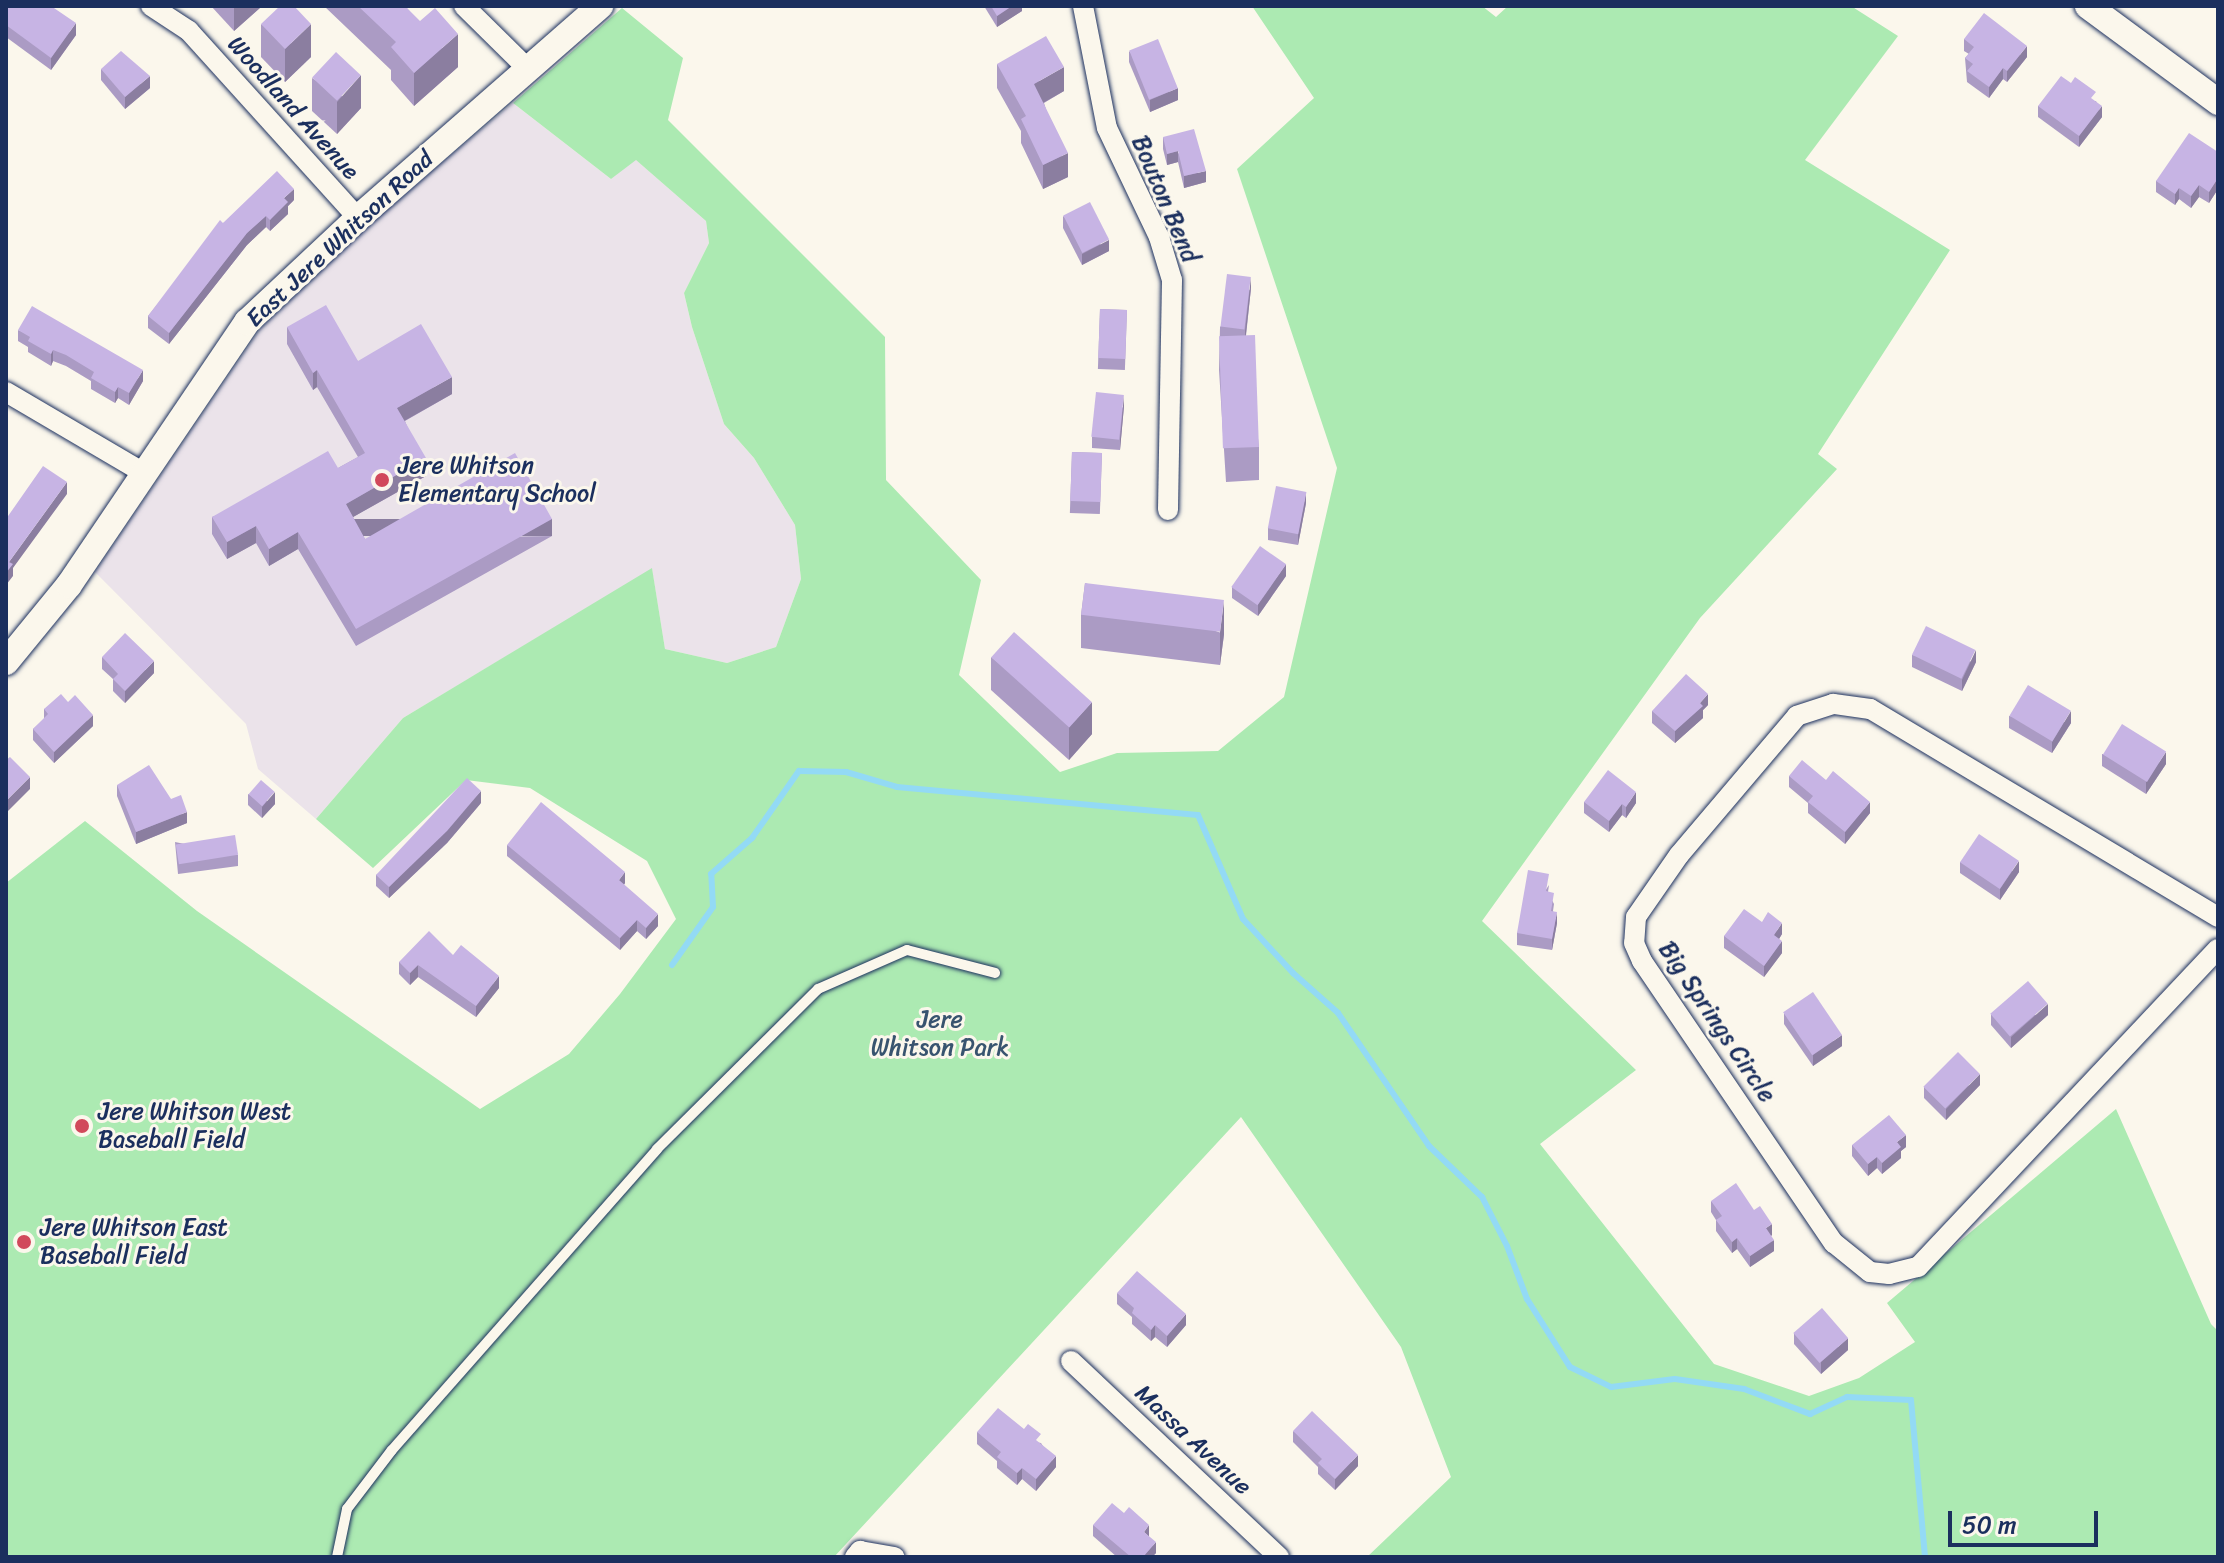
<!DOCTYPE html>
<html>
<head>
<meta charset="utf-8">
<style>
  body { margin:0 }
  #map { position:relative; width:2224px; height:1563px; overflow:hidden; background:#fbf7ec; font-family:Sriracha,sans-serif }
  div>[style] { position:absolute }
  .built>* { inset:0; background:#ebe3ea }
  .green>* { inset:0; background:#aceab2 }
  .stream>* { height:6px; margin:-3px; padding:0 3px; transform-origin:3px; border-radius:3px; background:#93daf5 }
  .roads { filter:drop-shadow(0 0 2px #1b2f5e) drop-shadow(0 0 2px #1b2f5e) }
  .service>* { height:10px; margin:-5px; padding:0 5px; transform-origin:5px; border-radius:5px; background:#fbf7ec }
  .minor>* { height:20px; margin:-10px; padding:0 10px; transform-origin:10px; border-radius:10px; background:#fbf7ec }
  .tertiary>* { height:26px; margin:-13px; padding:0 13px; transform-origin:13px; border-radius:13px; background:#fbf7ec }
  .wall>* { inset:0; background:#ab9bc4; transform-origin:0 0 }
  .shaded-wall>* { inset:0; background:#8b7ea0; transform-origin:0 0 }
  .building>* { inset:0; background:#c7b4e4; transform-origin:0 0 }
  .dots>* { width:22px; height:22px; translate:-50% -50%; box-sizing:border-box; border:4px solid #fbf7ec; border-radius:50% }
  span { translate:-50% -50%; white-space:nowrap; text-align:center; line-height:1.15; -webkit-text-stroke:6px #fbf7ec; paint-order:stroke }
  .street-label { font-size:24px; color:#1b2f5e }
  .poi-label { font-size:24px; color:#1b2f5e }
  .left { translate:0 -50%; text-align:left }
  .park-label { font-size:24px; color:#38546f }
  .frame { position:absolute; inset:0; border:8px solid #1b2f5e; pointer-events:none }
  .scale { position:absolute; left:1948px; top:1511px; width:150px; height:36px; box-sizing:border-box; border:4px solid #1b2f5e; border-top:0; padding-left:10px; font-size:24px; line-height:28px; white-space:nowrap; color:#1b2f5e; -webkit-text-stroke:6px #fbf7ec; paint-order:stroke }
</style>
</head>
<body>
<div id="map">
  <div class="built">
    <i style="clip-path:polygon(513px 103px,611px 179px,635px 159px,706px 221px,709px 243px,684px 293px,692px 327px,724px 424px,754px 458px,795px 525px,801px 579px,776px 647px,727px 663px,665px 649px,652px 569px,403px 718px,316px 819px,258px 769px,246px 724px,95px 572px,261px 328px,375px 219px)"></i>
  </div>
  <div class="green">
    <i style="clip-path:polygon(1252px 6px,1482px 6px,1496px 17px,1508px 6px,1851px 6px,1898px 36px,1805px 160px,1950px 250px,1818px 454px,1837px 469px,1700px 618px,1482px 921px,1636px 1070px,1540px 1144px,1714px 1364px,1809px 1396px,1859px 1378px,1915px 1342px,1887px 1303px,2116px 1109px,2211px 1324px,2218px 1331px,2218px 1557px,1367px 1557px,1451px 1477px,1401px 1347px,1241px 1117px,834px 1557px,6px 1557px,6px 883px,85px 821px,197px 911px,480px 1109px,569px 1054px,620px 994px,676px 919px,647px 861px,530px 788px,466px 780px,373px 868px,316px 819px,403px 718px,652px 568px,665px 649px,727px 663px,776px 647px,801px 579px,795px 525px,754px 458px,724px 424px,692px 327px,684px 293px,709px 243px,706px 221px,636px 160px,611px 179px,513px 103px,622px 8px,683px 58px,668px 120px,885px 337px,886px 480px,981px 580px,959px 675px,1060px 772px,1117px 753px,1218px 751px,1284px 697px,1337px 468px,1237px 169px,1314px 98px)"></i>
  </div>
  <div class="stream">
    <i style="left:672px;top:965px;width:71px;rotate:-54.7deg"></i>
    <i style="left:713px;top:907px;width:33px;rotate:-93deg"></i>
    <i style="left:711px;top:874px;width:55px;rotate:-41.3deg"></i>
    <i style="left:752px;top:838px;width:82px;rotate:-55deg"></i>
    <i style="left:799px;top:771px;width:47px;rotate:1.2deg"></i>
    <i style="left:846px;top:772px;width:53px;rotate:16.4deg"></i>
    <i style="left:897px;top:787px;width:302px;rotate:5.3deg"></i>
    <i style="left:1198px;top:815px;width:113px;rotate:66.6deg"></i>
    <i style="left:1243px;top:919px;width:74px;rotate:47.2deg"></i>
    <i style="left:1293px;top:973px;width:60px;rotate:41.6deg"></i>
    <i style="left:1338px;top:1013px;width:161px;rotate:55.6deg"></i>
    <i style="left:1429px;top:1146px;width:74px;rotate:43.9deg"></i>
    <i style="left:1482px;top:1197px;width:55px;rotate:63deg"></i>
    <i style="left:1507px;top:1246px;width:57px;rotate:69.3deg"></i>
    <i style="left:1527px;top:1299px;width:80px;rotate:57.7deg"></i>
    <i style="left:1570px;top:1367px;width:46px;rotate:26deg"></i>
    <i style="left:1611px;top:1387px;width:64px;rotate:-7.1deg"></i>
    <i style="left:1675px;top:1379px;width:70px;rotate:8.2deg"></i>
    <i style="left:1744px;top:1389px;width:71px;rotate:20.7deg"></i>
    <i style="left:1810px;top:1414px;width:41px;rotate:-24.7deg"></i>
    <i style="left:1847px;top:1397px;width:64px;rotate:2.7deg"></i>
    <i style="left:1911px;top:1400px;width:158px;rotate:84.9deg"></i>
  </div>
  <div class="roads">
    <div class="service">
      <i style="left:337px;top:1557px;width:49px;rotate:-78.2deg"></i>
      <i style="left:347px;top:1509px;width:74px;rotate:-52.7deg"></i>
      <i style="left:392px;top:1450px;width:401px;rotate:-48.6deg"></i>
      <i style="left:657px;top:1149px;width:227px;rotate:-44.8deg"></i>
      <i style="left:818px;top:989px;width:97px;rotate:-23.7deg"></i>
      <i style="left:907px;top:950px;width:91px;rotate:14.6deg"></i>
    </div>
    <div class="minor">
      <i style="left:151px;top:6px;width:45px;rotate:33.3deg"></i>
      <i style="left:189px;top:31px;width:252px;rotate:47.9deg"></i>
      <i style="left:464px;top:6px;width:91px;rotate:44.6deg"></i>
      <i style="left:1083px;top:6px;width:124px;rotate:78.9deg"></i>
      <i style="left:1107px;top:128px;width:121px;rotate:64.5deg"></i>
      <i style="left:1159px;top:237px;width:45px;rotate:73.2deg"></i>
      <i style="left:1172px;top:280px;width:230px;rotate:91deg"></i>
      <i style="left:6px;top:392px;width:162px;rotate:30.4deg"></i>
      <i style="left:2218px;top:917px;width:405px;rotate:-149.1deg"></i>
      <i style="left:1870px;top:709px;width:37px;rotate:-172deg"></i>
      <i style="left:1833px;top:704px;width:38px;rotate:162deg"></i>
      <i style="left:1797px;top:716px;width:182px;rotate:130.3deg"></i>
      <i style="left:1679px;top:855px;width:75px;rotate:124.7deg"></i>
      <i style="left:1636px;top:917px;width:26px;rotate:94deg"></i>
      <i style="left:1634px;top:943px;width:20px;rotate:66deg"></i>
      <i style="left:1642px;top:961px;width:341px;rotate:55.8deg"></i>
      <i style="left:1834px;top:1243px;width:46px;rotate:38.9deg"></i>
      <i style="left:1870px;top:1272px;width:19px;rotate:6deg"></i>
      <i style="left:1889px;top:1274px;width:30px;rotate:-14deg"></i>
      <i style="left:1918px;top:1267px;width:437px;rotate:-46.7deg"></i>
      <i style="left:1071px;top:1361px;width:286px;rotate:43.3deg"></i>
      <i style="left:855px;top:1557px;width:8px;rotate:-50deg"></i>
      <i style="left:860px;top:1551px;width:35px;rotate:10deg"></i>
    </div>
    <div class="tertiary">
      <i style="left:2088px;top:6px;width:162px;rotate:36.4deg"></i>
      <i style="left:6px;top:662px;width:99px;rotate:-50.7deg"></i>
      <i style="left:69px;top:585px;width:318px;rotate:-55.9deg"></i>
      <i style="left:247px;top:322px;width:152px;rotate:-43.1deg"></i>
      <i style="left:358px;top:218px;width:322px;rotate:-41.2deg"></i>
    </div>
  </div>
  <div class="wall">
    <i style="clip-path:polygon(6px 6px,76px 35px,51px 70px,6px 37px)"></i>
    <i style="clip-path:polygon(211px 6px,261px 6px,261px 7px,234px 31px)"></i>
    <i style="clip-path:polygon(324px 6px,405px 6px,458px 67px,414px 106px,391px 80px,391px 70px)"></i>
    <i style="clip-path:polygon(984px 6px,1022px 6px,1022px 11px,997px 27px)"></i>
    <i style="clip-path:polygon(261px 24px,311px 57px,285px 82px,261px 57px)"></i>
    <i style="clip-path:polygon(1964px 39px,2027px 57px,2007px 82px,2003px 79px,1989px 98px,1967px 82px,1965px 58px,1969px 54px,1964px 51px)"></i>
    <i style="clip-path:polygon(1129px 51px,1178px 100px,1150px 112px,1129px 62px)"></i>
    <i style="clip-path:polygon(997px 64px,1064px 91px,1044px 103px,1068px 177px,1043px 189px,1021px 143px,1021px 131px,997px 88px)"></i>
    <i style="clip-path:polygon(101px 69px,150px 88px,125px 109px,101px 80px)"></i>
    <i style="clip-path:polygon(312px 78px,361px 108px,337px 134px,312px 111px)"></i>
    <i style="clip-path:polygon(2096px 101px,2102px 117px,2079px 147px,2038px 117px,2038px 106px)"></i>
    <i style="clip-path:polygon(1163px 137px,1206px 182px,1184px 188px,1178px 162px,1167px 165px,1163px 149px)"></i>
    <i style="clip-path:polygon(2218px 152px,2218px 189px,2209px 203px,2199px 197px,2191px 208px,2179px 199px,2175px 205px,2156px 192px,2156px 181px)"></i>
    <i style="clip-path:polygon(294px 200px,288px 206px,288px 214px,270px 231px,266px 227px,247px 245px,169px 344px,148px 328px,148px 316px,223px 223px)"></i>
    <i style="clip-path:polygon(1063px 216px,1109px 251px,1082px 265px,1063px 228px)"></i>
    <i style="clip-path:polygon(1251px 288px,1246px 336px,1259px 447px,1259px 480px,1226px 482px,1219px 370px,1220px 327px)"></i>
    <i style="left:1100px;top:309px;width:27px;height:60px;rotate:2deg"></i>
    <i style="clip-path:polygon(287px 327px,358px 361px,452px 394px,405px 421px,426px 476px,353px 517px,365px 539px,552px 536px,356px 646px,298px 549px,269px 566px,256px 543px,227px 559px,212px 534px,212px 517px,338px 468px,358px 457px,317px 387px,313px 390px,287px 344px)"></i>
    <i style="clip-path:polygon(18px 330px,143px 381px,129px 405px,118px 398px,115px 403px,91px 389px,91px 381px,66px 366px,53px 361px,51px 366px,28px 352px,28px 347px,18px 341px)"></i>
    <i style="clip-path:polygon(1124px 406px,1120px 450px,1092px 448px,1092px 437px)"></i>
    <i style="left:1072px;top:452px;width:30px;height:61px;rotate:2deg"></i>
    <i style="clip-path:polygon(1306px 503px,1298px 545px,1268px 540px,1268px 528px)"></i>
    <i style="clip-path:polygon(1286px 576px,1258px 616px,1232px 598px,1232px 587px)"></i>
    <i style="clip-path:polygon(1085px 583px,1224px 634px,1220px 665px,1081px 648px,1081px 615px)"></i>
    <i style="clip-path:polygon(1912px 655px,1976px 662px,1962px 691px,1912px 667px)"></i>
    <i style="clip-path:polygon(102px 657px,154px 673px,125px 703px,113px 691px,113px 679px,102px 669px)"></i>
    <i style="clip-path:polygon(991px 657px,1092px 734px,1069px 760px,991px 690px)"></i>
    <i style="clip-path:polygon(68px 702px,93px 726px,54px 763px,33px 740px,33px 729px,44px 719px,44px 709px)"></i>
    <i style="clip-path:polygon(1708px 705px,1703px 710px,1703px 718px,1675px 743px,1652px 723px,1652px 711px)"></i>
    <i style="clip-path:polygon(2009px 716px,2071px 723px,2052px 753px,2009px 728px)"></i>
    <i style="clip-path:polygon(2102px 754px,2166px 764px,2146px 794px,2102px 766px)"></i>
    <i style="clip-path:polygon(1789px 776px,1826px 780px,1870px 813px,1845px 844px,1808px 813px,1808px 803px,1789px 787px)"></i>
    <i style="clip-path:polygon(117px 785px,171px 799px,187px 823px,136px 844px,117px 796px)"></i>
    <i style="clip-path:polygon(248px 794px,275px 804px,262px 818px,248px 805px)"></i>
    <i style="clip-path:polygon(1584px 802px,1636px 803px,1626px 818px,1622px 815px,1609px 832px,1584px 813px)"></i>
    <i style="clip-path:polygon(481px 803px,447px 843px,389px 898px,376px 886px,376px 875px)"></i>
    <i style="clip-path:polygon(175px 842px,238px 855px,238px 866px,178px 874px)"></i>
    <i style="clip-path:polygon(507px 845px,625px 883px,624px 885px,658px 926px,646px 939px,637px 931px,620px 950px,507px 856px)"></i>
    <i style="clip-path:polygon(1960px 862px,2019px 872px,2000px 900px,1960px 873px)"></i>
    <i style="clip-path:polygon(1549px 885px,1548px 892px,1554px 904px,1553px 911px,1557px 923px,1552px 950px,1517px 945px,1517px 933px)"></i>
    <i style="clip-path:polygon(1762px 922px,1782px 934px,1779px 939px,1782px 953px,1764px 977px,1724px 948px,1724px 936px)"></i>
    <i style="clip-path:polygon(453px 955px,499px 988px,476px 1017px,418px 977px,410px 985px,399px 974px,399px 962px)"></i>
    <i style="clip-path:polygon(1784px 1013px,1842px 1046px,1813px 1066px,1784px 1024px)"></i>
    <i style="clip-path:polygon(1991px 1014px,2048px 1015px,2011px 1048px,1991px 1025px)"></i>
    <i style="clip-path:polygon(1980px 1085px,1946px 1120px,1924px 1098px,1924px 1087px)"></i>
    <i style="clip-path:polygon(1852px 1145px,1906px 1147px,1901px 1151px,1901px 1158px,1882px 1174px,1877px 1168px,1868px 1176px,1852px 1156px)"></i>
    <i style="clip-path:polygon(1711px 1201px,1772px 1235px,1771px 1236px,1774px 1251px,1750px 1267px,1737px 1249px,1732px 1253px,1716px 1231px,1716px 1220px,1711px 1212px)"></i>
    <i style="clip-path:polygon(1117px 1293px,1186px 1325px,1167px 1347px,1155px 1337px,1151px 1341px,1132px 1324px,1132px 1317px,1117px 1304px)"></i>
    <i style="clip-path:polygon(1794px 1333px,1848px 1350px,1821px 1374px,1794px 1344px)"></i>
    <i style="clip-path:polygon(1293px 1431px,1358px 1466px,1335px 1490px,1318px 1474px,1318px 1467px,1293px 1442px)"></i>
    <i style="clip-path:polygon(977px 1432px,1041px 1443px,1056px 1467px,1036px 1491px,1022px 1479px,1017px 1485px,997px 1468px,997px 1461px,977px 1444px)"></i>
    <i style="clip-path:polygon(1093px 1525px,1149px 1537px,1156px 1553px,1152px 1557px,1117px 1557px,1093px 1536px)"></i>
  </div>
  <div class="shaded-wall">
    <i style="clip-path:polygon(234px 6px,261px 6px,261px 7px,234px 31px)"></i>
    <i style="clip-path:polygon(1012px 6px,1022px 6px,1022px 11px,997px 27px,997px 16px)"></i>
    <i style="clip-path:polygon(76px 23px,76px 35px,51px 70px,51px 58px)"></i>
    <i style="clip-path:polygon(311px 24px,311px 57px,285px 82px,285px 49px)"></i>
    <i style="clip-path:polygon(458px 34px,458px 67px,414px 106px,414px 73px)"></i>
    <i style="clip-path:polygon(2027px 46px,2027px 57px,2007px 82px,2007px 71px)"></i>
    <i style="clip-path:polygon(1064px 67px,1064px 91px,1034px 108px,1034px 84px)"></i>
    <i style="clip-path:polygon(2003px 68px,2003px 79px,1989px 98px,1989px 87px)"></i>
    <i style="clip-path:polygon(361px 75px,361px 108px,337px 134px,337px 102px)"></i>
    <i style="clip-path:polygon(150px 76px,150px 88px,125px 109px,125px 97px)"></i>
    <i style="clip-path:polygon(1178px 88px,1178px 100px,1150px 112px,1150px 100px)"></i>
    <i style="clip-path:polygon(2102px 106px,2102px 117px,2079px 147px,2079px 136px)"></i>
    <i style="clip-path:polygon(1178px 151px,1178px 162px,1167px 165px,1167px 154px)"></i>
    <i style="clip-path:polygon(1068px 153px,1068px 177px,1043px 189px,1043px 165px)"></i>
    <i style="clip-path:polygon(1206px 171px,1206px 182px,1184px 188px,1184px 176px)"></i>
    <i style="clip-path:polygon(2218px 178px,2218px 189px,2209px 203px,2209px 192px)"></i>
    <i style="clip-path:polygon(2199px 185px,2199px 197px,2191px 208px,2191px 196px)"></i>
    <i style="clip-path:polygon(2179px 188px,2179px 199px,2175px 205px,2175px 194px)"></i>
    <i style="clip-path:polygon(294px 189px,294px 200px,288px 206px,288px 214px,270px 231px,270px 220px,284px 198px)"></i>
    <i style="clip-path:polygon(266px 216px,266px 227px,247px 245px,169px 344px,169px 333px,247px 233px)"></i>
    <i style="clip-path:polygon(1109px 240px,1109px 251px,1082px 265px,1082px 254px)"></i>
    <i style="clip-path:polygon(1251px 277px,1251px 288px,1245px 342px,1245px 331px)"></i>
    <i style="clip-path:polygon(53px 350px,53px 361px,51px 366px,51px 354px)"></i>
    <i style="clip-path:polygon(143px 370px,143px 381px,129px 405px,129px 393px)"></i>
    <i style="clip-path:polygon(317px 370px,317px 387px,313px 390px,313px 373px)"></i>
    <i style="clip-path:polygon(452px 377px,452px 394px,397px 425px,397px 408px)"></i>
    <i style="clip-path:polygon(118px 387px,118px 398px,115px 403px,115px 392px)"></i>
    <i style="clip-path:polygon(1124px 395px,1124px 406px,1120px 450px,1120px 439px)"></i>
    <i style="clip-path:polygon(426px 458px,426px 476px,346px 521px,346px 504px)"></i>
    <i style="clip-path:polygon(67px 482px,67px 494px,13px 568px,13px 576px,6px 585px,6px 573px,9px 562px)"></i>
    <i style="clip-path:polygon(1306px 492px,1306px 503px,1298px 545px,1298px 534px)"></i>
    <i style="left:552px;top:519px;width:17px;height:225px;rotate:90deg"></i>
    <i style="clip-path:polygon(256px 526px,256px 543px,227px 559px,227px 542px)"></i>
    <i style="clip-path:polygon(298px 532px,298px 549px,269px 566px,269px 549px)"></i>
    <i style="clip-path:polygon(1286px 564px,1286px 576px,1258px 616px,1258px 604px)"></i>
    <i style="clip-path:polygon(1224px 601px,1224px 634px,1220px 665px,1220px 632px)"></i>
    <i style="clip-path:polygon(1976px 650px,1976px 662px,1962px 691px,1962px 680px)"></i>
    <i style="clip-path:polygon(154px 661px,154px 673px,125px 703px,125px 691px)"></i>
    <i style="clip-path:polygon(1708px 694px,1708px 705px,1703px 710px,1703px 718px,1675px 743px,1675px 731px)"></i>
    <i style="clip-path:polygon(1092px 702px,1092px 734px,1069px 760px,1069px 727px)"></i>
    <i style="clip-path:polygon(2071px 711px,2071px 723px,2052px 753px,2052px 742px)"></i>
    <i style="clip-path:polygon(93px 715px,93px 726px,54px 763px,54px 752px)"></i>
    <i style="clip-path:polygon(2166px 752px,2166px 764px,2146px 794px,2146px 782px)"></i>
    <i style="clip-path:polygon(30px 777px,30px 789px,6px 813px,6px 801px)"></i>
    <i style="clip-path:polygon(481px 791px,481px 803px,447px 843px,389px 898px,389px 887px)"></i>
    <i style="clip-path:polygon(275px 792px,275px 804px,262px 818px,262px 807px)"></i>
    <i style="clip-path:polygon(1636px 792px,1636px 803px,1626px 818px,1626px 807px)"></i>
    <i style="clip-path:polygon(1870px 802px,1870px 813px,1845px 844px,1845px 832px)"></i>
    <i style="clip-path:polygon(1622px 804px,1622px 815px,1609px 832px,1609px 821px)"></i>
    <i style="clip-path:polygon(187px 812px,187px 823px,136px 844px,136px 832px)"></i>
    <i style="clip-path:polygon(2019px 861px,2019px 872px,2000px 900px,2000px 889px)"></i>
    <i style="clip-path:polygon(625px 872px,625px 883px,619px 891px,619px 880px)"></i>
    <i style="clip-path:polygon(1557px 912px,1557px 923px,1552px 950px,1552px 939px)"></i>
    <i style="clip-path:polygon(658px 914px,658px 926px,646px 939px,646px 928px)"></i>
    <i style="clip-path:polygon(637px 920px,637px 931px,620px 950px,620px 938px)"></i>
    <i style="clip-path:polygon(1782px 923px,1782px 934px,1774px 947px,1774px 935px)"></i>
    <i style="clip-path:polygon(1782px 941px,1782px 953px,1764px 977px,1764px 966px)"></i>
    <i style="clip-path:polygon(418px 965px,418px 977px,410px 985px,410px 973px)"></i>
    <i style="clip-path:polygon(499px 976px,499px 988px,476px 1017px,476px 1006px)"></i>
    <i style="clip-path:polygon(2048px 1004px,2048px 1015px,2011px 1048px,2011px 1037px)"></i>
    <i style="clip-path:polygon(1842px 1035px,1842px 1046px,1813px 1066px,1813px 1055px)"></i>
    <i style="clip-path:polygon(1980px 1074px,1980px 1085px,1946px 1120px,1946px 1109px)"></i>
    <i style="clip-path:polygon(1906px 1135px,1906px 1147px,1901px 1151px,1901px 1158px,1882px 1174px,1882px 1163px,1897px 1142px)"></i>
    <i style="clip-path:polygon(1877px 1157px,1877px 1168px,1868px 1176px,1868px 1164px)"></i>
    <i style="clip-path:polygon(1772px 1224px,1772px 1235px,1766px 1240px,1766px 1228px)"></i>
    <i style="clip-path:polygon(1737px 1238px,1737px 1249px,1732px 1253px,1732px 1242px)"></i>
    <i style="clip-path:polygon(1774px 1240px,1774px 1251px,1750px 1267px,1750px 1256px)"></i>
    <i style="clip-path:polygon(1186px 1314px,1186px 1325px,1167px 1347px,1167px 1336px)"></i>
    <i style="clip-path:polygon(1155px 1325px,1155px 1337px,1151px 1341px,1151px 1330px)"></i>
    <i style="clip-path:polygon(1848px 1338px,1848px 1350px,1821px 1374px,1821px 1362px)"></i>
    <i style="clip-path:polygon(1358px 1455px,1358px 1466px,1335px 1490px,1335px 1479px)"></i>
    <i style="clip-path:polygon(1056px 1456px,1056px 1467px,1036px 1491px,1036px 1479px)"></i>
    <i style="clip-path:polygon(1022px 1468px,1022px 1479px,1017px 1485px,1017px 1473px)"></i>
    <i style="clip-path:polygon(1149px 1525px,1149px 1537px,1144px 1532px)"></i>
    <i style="clip-path:polygon(1156px 1542px,1156px 1553px,1152px 1557px,1143px 1557px)"></i>
  </div>
  <div class="building">
    <i style="clip-path:polygon(6px 6px,51px 6px,76px 23px,51px 58px,6px 25px)"></i>
    <i style="clip-path:polygon(280px 6px,294px 6px,311px 24px,285px 49px,261px 24px)"></i>
    <i style="clip-path:polygon(358px 6px,405px 6px,420px 21px,435px 8px,458px 34px,414px 73px,391px 47px,396px 42px)"></i>
    <i style="clip-path:polygon(991px 6px,1012px 6px,997px 16px)"></i>
    <i style="clip-path:polygon(1984px 13px,2027px 46px,2007px 71px,2003px 68px,1989px 87px,1967px 71px,1973px 64px,1965px 58px,1974px 47px,1964px 39px)"></i>
    <i style="clip-path:polygon(1046px 36px,1064px 67px,1034px 84px,1068px 153px,1043px 165px,1021px 119px,1026px 116px,997px 64px)"></i>
    <i style="left:1158px;top:39px;width:53px;height:31px;rotate:68deg"></i>
    <i style="clip-path:polygon(121px 51px,150px 76px,125px 97px,101px 69px)"></i>
    <i style="left:336px;top:52px;width:34px;height:35px;rotate:43deg"></i>
    <i style="clip-path:polygon(2061px 76px,2071px 83px,2075px 77px,2096px 92px,2091px 98px,2102px 106px,2079px 136px,2038px 106px)"></i>
    <i style="clip-path:polygon(1194px 129px,1206px 171px,1184px 176px,1178px 151px,1167px 154px,1163px 137px)"></i>
    <i style="clip-path:polygon(2189px 133px,2218px 152px,2218px 178px,2209px 192px,2199px 185px,2191px 196px,2179px 188px,2175px 194px,2156px 181px)"></i>
    <i style="clip-path:polygon(277px 171px,294px 189px,284px 198px,288px 202px,270px 220px,266px 216px,247px 233px,169px 333px,148px 316px,220px 220px,223px 223px)"></i>
    <i style="left:1090px;top:202px;width:42px;height:30px;rotate:63deg"></i>
    <i style="left:1227px;top:274px;width:24px;height:53px;rotate:7deg"></i>
    <i style="clip-path:polygon(326px 305px,358px 361px,421px 324px,452px 377px,397px 408px,426px 458px,346px 504px,365px 539px,515px 453px,552px 519px,356px 629px,298px 532px,269px 549px,256px 526px,227px 542px,212px 517px,328px 451px,338px 468px,365px 453px,317px 370px,313px 373px,287px 327px)"></i>
    <i style="clip-path:polygon(32px 306px,143px 370px,129px 393px,118px 387px,115px 392px,91px 378px,94px 372px,66px 355px,53px 350px,51px 354px,28px 341px,30px 337px,18px 330px)"></i>
    <i style="left:1100px;top:309px;width:27px;height:49px;rotate:2deg"></i>
    <i style="left:1255px;top:335px;width:112px;height:36px;rotate:88deg"></i>
    <i style="left:1096px;top:392px;width:28px;height:45px;rotate:6deg"></i>
    <i style="left:1072px;top:452px;width:30px;height:49px;rotate:2deg"></i>
    <i style="clip-path:polygon(43px 466px,67px 482px,9px 562px,13px 564px,6px 573px,6px 519px)"></i>
    <i style="left:1276px;top:486px;width:31px;height:43px;rotate:11deg"></i>
    <i style="left:1260px;top:546px;width:32px;height:50px;rotate:35deg"></i>
    <i style="left:1085px;top:583px;width:140px;height:32px;rotate:7deg"></i>
    <i style="left:1926px;top:626px;width:55px;height:32px;rotate:26deg"></i>
    <i style="left:1014px;top:632px;width:105px;height:34px;rotate:42deg"></i>
    <i style="clip-path:polygon(125px 633px,154px 661px,125px 691px,113px 679px,118px 674px,102px 657px)"></i>
    <i style="clip-path:polygon(1686px 674px,1708px 694px,1700px 703px,1703px 706px,1675px 731px,1652px 711px)"></i>
    <i style="left:2028px;top:685px;width:50px;height:36px;rotate:31deg"></i>
    <i style="clip-path:polygon(61px 694px,68px 702px,75px 695px,93px 715px,54px 752px,33px 729px,48px 714px,44px 709px)"></i>
    <i style="left:2122px;top:724px;width:52px;height:36px;rotate:32deg"></i>
    <i style="clip-path:polygon(10px 757px,30px 777px,6px 801px,6px 760px)"></i>
    <i style="clip-path:polygon(1802px 760px,1826px 780px,1833px 771px,1870px 802px,1845px 832px,1808px 802px,1813px 796px,1789px 776px)"></i>
    <i style="clip-path:polygon(149px 765px,171px 799px,181px 795px,187px 812px,136px 832px,117px 785px)"></i>
    <i style="clip-path:polygon(1608px 770px,1636px 792px,1626px 807px,1622px 804px,1609px 821px,1584px 802px)"></i>
    <i style="clip-path:polygon(467px 778px,481px 791px,447px 831px,389px 887px,376px 875px)"></i>
    <i style="left:261px;top:780px;width:18px;height:19px;rotate:41deg"></i>
    <i style="clip-path:polygon(541px 802px,625px 872px,619px 880px,658px 914px,646px 928px,637px 920px,620px 938px,507px 845px)"></i>
    <i style="left:1979px;top:834px;width:48px;height:34px;rotate:34deg"></i>
    <i style="left:235px;top:835px;width:20px;height:60px;rotate:81deg"></i>
    <i style="clip-path:polygon(1528px 870px,1549px 874px,1546px 891px,1554px 893px,1551px 911px,1557px 912px,1552px 939px,1517px 933px)"></i>
    <i style="clip-path:polygon(1744px 909px,1762px 922px,1768px 912px,1782px 923px,1774px 935px,1782px 941px,1764px 966px,1724px 936px)"></i>
    <i style="clip-path:polygon(429px 931px,453px 955px,461px 945px,499px 976px,476px 1006px,418px 965px,410px 973px,399px 962px)"></i>
    <i style="left:2028px;top:981px;width:30px;height:50px;rotate:49deg"></i>
    <i style="left:1813px;top:992px;width:52px;height:36px;rotate:56deg"></i>
    <i style="left:1958px;top:1052px;width:31px;height:49px;rotate:45deg"></i>
    <i style="clip-path:polygon(1889px 1115px,1906px 1135px,1897px 1142px,1901px 1147px,1882px 1163px,1877px 1157px,1868px 1164px,1852px 1145px)"></i>
    <i style="clip-path:polygon(1736px 1183px,1754px 1210px,1760px 1206px,1772px 1224px,1766px 1228px,1774px 1240px,1750px 1256px,1737px 1238px,1732px 1242px,1716px 1220px,1722px 1216px,1711px 1201px)"></i>
    <i style="clip-path:polygon(1137px 1271px,1186px 1314px,1167px 1336px,1155px 1325px,1151px 1330px,1132px 1313px,1134px 1308px,1117px 1293px)"></i>
    <i style="left:1822px;top:1308px;width:40px;height:38px;rotate:49deg"></i>
    <i style="clip-path:polygon(998px 1408px,1024px 1429px,1028px 1424px,1041px 1434px,1036px 1440px,1056px 1456px,1036px 1479px,1022px 1468px,1017px 1473px,997px 1457px,1001px 1452px,977px 1432px)"></i>
    <i style="clip-path:polygon(1312px 1411px,1358px 1455px,1335px 1479px,1318px 1463px,1322px 1459px,1293px 1431px)"></i>
    <i style="clip-path:polygon(1112px 1503px,1124px 1513px,1129px 1507px,1149px 1525px,1144px 1532px,1156px 1542px,1143px 1557px,1131px 1557px,1093px 1525px)"></i>
  </div>
  <div class="dots">
    <i style="left:382px;top:480px;background:#d1495b"></i>
    <i style="left:82px;top:1126px;background:#d1495b"></i>
    <i style="left:24px;top:1242px;background:#d1495b"></i>
  </div>
  <div class="street-label">
    <span style="left:293px;top:108px;rotate:48deg">Woodland Avenue</span>
    <span style="left:1165px;top:199px;rotate:67deg">Bouton Bend</span>
    <span style="left:340px;top:239px;rotate:-43deg">East Jere Whitson Road</span>
    <span style="left:1717px;top:1022px;rotate:56deg">Big Springs Circle</span>
    <span style="left:1193px;top:1440px;rotate:43deg">Massa Avenue</span>
  </div>
  <div class="poi-label">
    <span class="left" style="left:398px;top:480px">Jere Whitson<br>Elementary School</span>
    <span class="left" style="left:98px;top:1126px">Jere Whitson West<br>Baseball Field</span>
    <span class="left" style="left:40px;top:1242px">Jere Whitson East<br>Baseball Field</span>
  </div>
  <div class="park-label">
    <span style="left:940px;top:1034px">Jere<br>Whitson Park</span>
  </div>
  <div class="frame"></div>
  <div class="scale">50 m</div>
</div>
</body>
</html>
